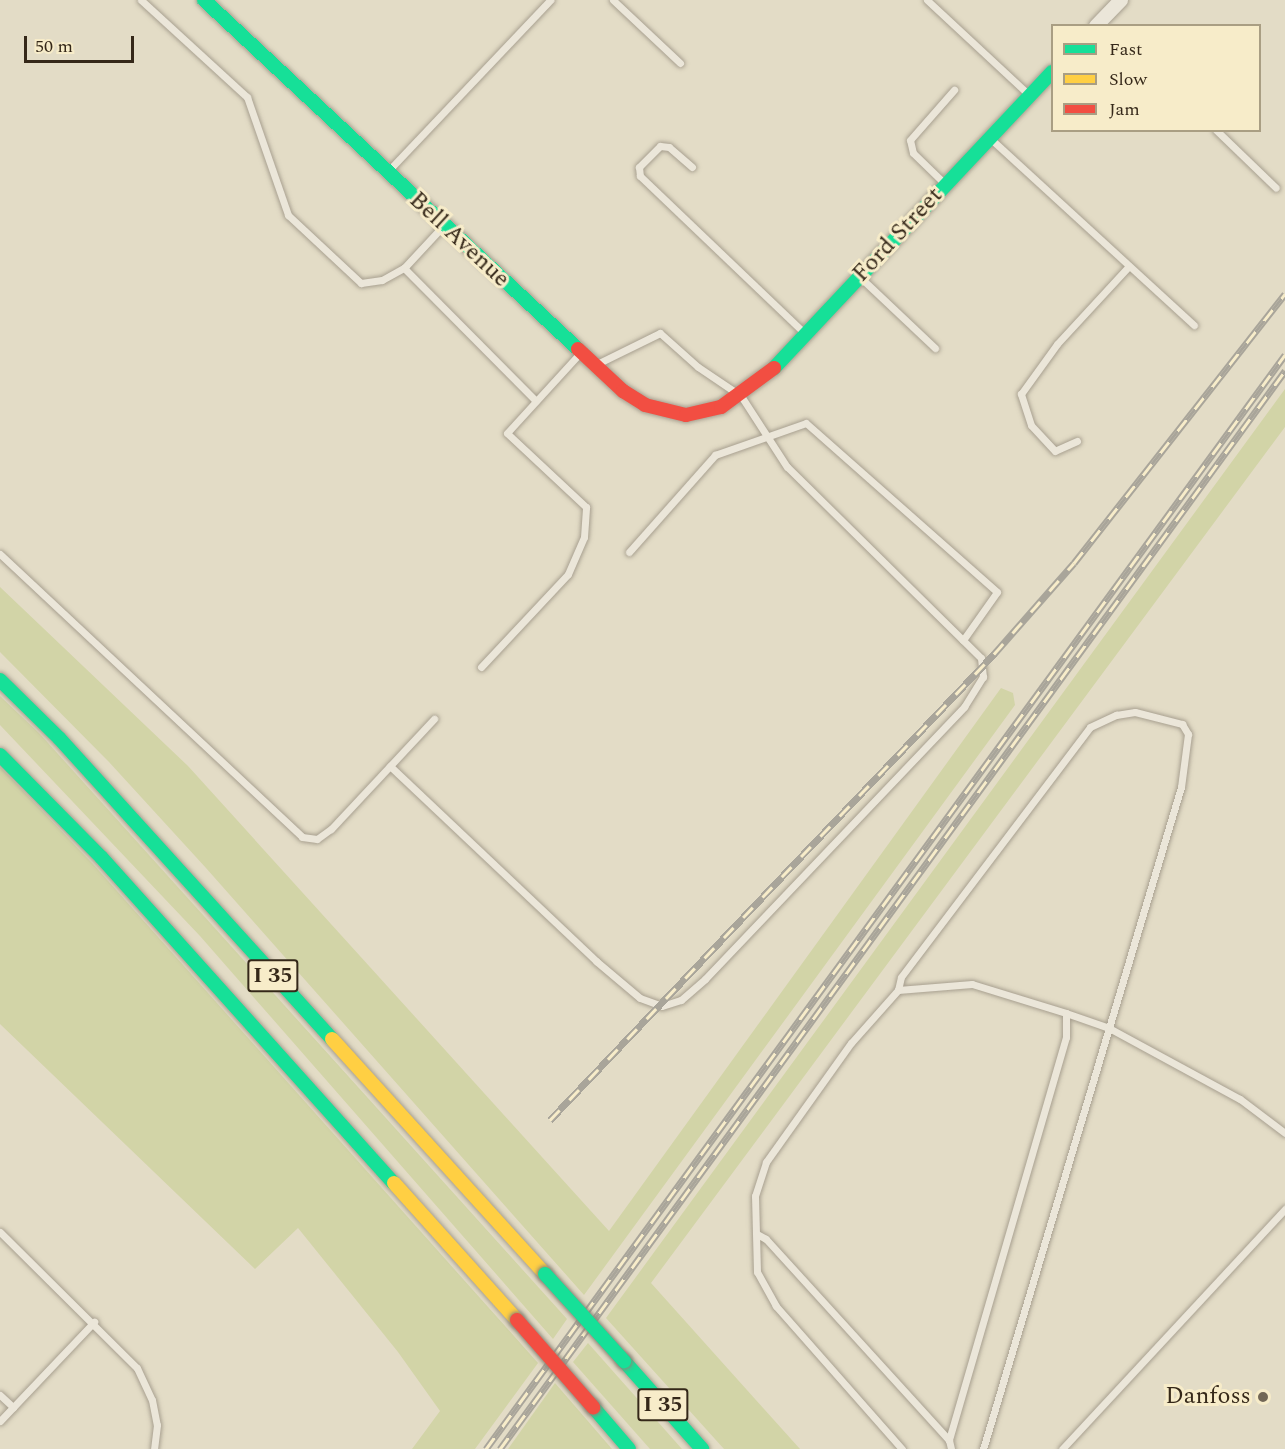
<!DOCTYPE html>
<html>
<head>
<meta charset="utf-8">
<style>
  body { margin:0 }
  #map { position:relative; width:1285px; height:1449px; overflow:hidden; background:#e3dcc6; font-family:Spectral,serif }
  div>[style] { position:absolute }
  .green>* { inset:0; background:#d2d4a7 }
  .roads { filter:drop-shadow(0 0 2px #a8a090) drop-shadow(0 0 2px #a8a090) }
  .lane>* { height:7px; margin:-3.5px; padding:0 3.5px; transform-origin:3.5px; border-radius:3.5px; background:#ebe6d9 }
  .street>* { height:14px; margin:-7px; padding:0 7px; transform-origin:7px; border-radius:7px; background:#ebe6d9 }
  .fast>* { height:14px; margin:-7px; padding:0 7px; transform-origin:7px; border-radius:7px; background:#16e098 }
  .slow>* { height:14px; margin:-7px; padding:0 7px; transform-origin:7px; border-radius:7px; background:#ffcf43 }
  .jam>* { height:14px; margin:-7px; padding:0 7px; transform-origin:7px; border-radius:7px; background:#f24e42 }
  .rail>* { height:7px; margin-top:-3.5px; transform-origin:0; background:repeating-linear-gradient(90deg,#f7ecc9 0 14px,#a9a59a 0 28px); box-sizing:border-box; border-block:2px solid #a9a59a }
  .bridges { filter:drop-shadow(0 0 2px #8d8577) drop-shadow(0 0 2px #8d8577) }
  .fast-bridge>* { height:14px; margin:-7px; padding:0 7px; transform-origin:7px; border-radius:7px; background:#16e098 }
  .jam-bridge>* { height:14px; margin:-7px; padding:0 7px; transform-origin:7px; border-radius:7px; background:#f24e42 }
  .dots>* { width:16px; height:16px; translate:-50% -50%; box-sizing:border-box; border:3px solid #f7ecc9; border-radius:50% }
  span { translate:-50% -50%; white-space:nowrap; text-align:center; line-height:1.15; -webkit-text-stroke:6px #f7ecc9; paint-order:stroke }
  .shield-label span { padding:2px 4px; background:#f7ecc9; border:2px solid; border-radius:4px; -webkit-text-stroke-width:0 }
  .shield-label { font-size:22px; color:#352819; font-weight:700 }
  .street-label { font-size:24px; color:#352819 }
  .poi-label { font-size:24px; color:#352819 }
  .right { translate:-100% -50%; text-align:right }
  .legend { position:absolute; left:1051px; top:24px; width:210px; height:108px; box-sizing:border-box; background:#f7ecc9; border:2px solid #a99e83; margin:0; padding:8px 10px; list-style:none; font-size:18px; color:#352819 }
  .legend li { display:flex; align-items:center; gap:12px; height:30px }
  .legend b { width:30px; border:2px solid #a99e83 }
  .scale { position:absolute; left:24px; top:36px; width:110px; height:27px; box-sizing:border-box; border:3px solid #352819; border-top:0; padding-left:8px; font-size:18px; line-height:21px; white-space:nowrap; color:#352819; -webkit-text-stroke:4px #f7ecc9; paint-order:stroke }
</style>
</head>
<body>
<div id="map">
  <div class="green">
    <i style="clip-path:polygon(1285px 389px,1285px 427px,651px 1283px,800px 1449px,724px 1449px,606px 1318px)"></i>
    <i style="clip-path:polygon(0 587px,188px 766px,609px 1231px,1001px 688px,1013px 693px,1015px 705px,584px 1295px,206px 868px,109px 762px,0 652px)"></i>
    <i style="clip-path:polygon(0 696px,40px 734px,567px 1319px,553px 1339px,200px 936px,0 725px)"></i>
    <i style="clip-path:polygon(0 767px,93px 864px,538px 1363px,475px 1449px,412px 1449px,440px 1411px,398px 1352px,298px 1228px,255px 1269px,0 1024px)"></i>
    <i style="clip-path:polygon(588px 1343px,682px 1449px,650px 1449px,573px 1362px)"></i>
    <i style="clip-path:polygon(555px 1383px,612px 1449px,508px 1449px)"></i>
  </div>
  <div class="roads">
    <div class="lane">
      <i style="left:141px;top:0;width:144px;rotate:42.5deg"></i>
      <i style="left:247px;top:97px;width:125px;rotate:70.8deg"></i>
      <i style="left:288px;top:215px;width:100px;rotate:43deg"></i>
      <i style="left:361px;top:283px;width:21px;rotate:-8deg"></i>
      <i style="left:382px;top:280px;width:25px;rotate:-29deg"></i>
      <i style="left:404px;top:268px;width:57px;rotate:-47.1deg"></i>
      <i style="left:613px;top:0;width:92px;rotate:43.2deg"></i>
      <i style="left:927px;top:0;width:138px;rotate:42.9deg"></i>
      <i style="left:1216px;top:130px;width:83px;rotate:44deg"></i>
      <i style="left:992px;top:140px;width:274px;rotate:42.5deg"></i>
      <i style="left:692px;top:167px;width:30px;rotate:-139deg"></i>
      <i style="left:669px;top:147px;width:9px;rotate:-174deg"></i>
      <i style="left:660px;top:146px;width:30px;rotate:135deg"></i>
      <i style="left:639px;top:167px;width:9px;rotate:84deg"></i>
      <i style="left:640px;top:176px;width:226px;rotate:43.7deg"></i>
      <i style="left:388px;top:171px;width:236px;rotate:-46.5deg"></i>
      <i style="left:944px;top:183px;width:43px;rotate:-135.9deg"></i>
      <i style="left:913px;top:153px;width:13px;rotate:-103deg"></i>
      <i style="left:910px;top:140px;width:67px;rotate:-48.7deg"></i>
      <i style="left:404px;top:268px;width:187px;rotate:45.2deg"></i>
      <i style="left:861px;top:278px;width:102px;rotate:43.4deg"></i>
      <i style="left:1077px;top:441px;width:24px;rotate:156deg"></i>
      <i style="left:1055px;top:451px;width:35px;rotate:-133deg"></i>
      <i style="left:1031px;top:425px;width:33px;rotate:-108deg"></i>
      <i style="left:1021px;top:394px;width:62px;rotate:-54.2deg"></i>
      <i style="left:1057px;top:344px;width:106px;rotate:-47.3deg"></i>
      <i style="left:629px;top:552px;width:130px;rotate:-48.4deg"></i>
      <i style="left:715px;top:455px;width:96px;rotate:-19.4deg"></i>
      <i style="left:806px;top:423px;width:255px;rotate:41.5deg"></i>
      <i style="left:997px;top:592px;width:59px;rotate:125.3deg"></i>
      <i style="left:0;top:554px;width:414px;rotate:43.1deg"></i>
      <i style="left:302px;top:837px;width:15px;rotate:8deg"></i>
      <i style="left:317px;top:839px;width:17px;rotate:-36deg"></i>
      <i style="left:331px;top:829px;width:151px;rotate:-46.9deg"></i>
      <i style="left:481px;top:667px;width:127px;rotate:-46.9deg"></i>
      <i style="left:568px;top:574px;width:40px;rotate:-66.6deg"></i>
      <i style="left:584px;top:537px;width:30px;rotate:-86deg"></i>
      <i style="left:586px;top:507px;width:108px;rotate:-136.9deg"></i>
      <i style="left:507px;top:433px;width:108px;rotate:-47.6deg"></i>
      <i style="left:390px;top:766px;width:284px;rotate:43.4deg"></i>
      <i style="left:596px;top:961px;width:57px;rotate:40.1deg"></i>
      <i style="left:640px;top:998px;width:23px;rotate:20deg"></i>
      <i style="left:662px;top:1006px;width:20px;rotate:-18deg"></i>
      <i style="left:681px;top:1000px;width:32px;rotate:-41deg"></i>
      <i style="left:705px;top:979px;width:376px;rotate:-46.4deg"></i>
      <i style="left:964px;top:707px;width:36px;rotate:-58deg"></i>
      <i style="left:983px;top:677px;width:19px;rotate:-96deg"></i>
      <i style="left:981px;top:658px;width:272px;rotate:-135.4deg"></i>
      <i style="left:787px;top:467px;width:85px;rotate:-122.9deg"></i>
      <i style="left:741px;top:396px;width:52px;rotate:-146deg"></i>
      <i style="left:698px;top:367px;width:51px;rotate:-138.2deg"></i>
      <i style="left:660px;top:333px;width:70px;rotate:153.8deg"></i>
      <i style="left:898px;top:990px;width:74px;rotate:-4.6deg"></i>
      <i style="left:972px;top:984px;width:98px;rotate:17.1deg"></i>
      <i style="left:1066px;top:1013px;width:24px;rotate:90deg"></i>
      <i style="left:1066px;top:1037px;width:420px;rotate:106.2deg"></i>
      <i style="left:949px;top:1440px;width:9px;rotate:77deg"></i>
      <i style="left:1066px;top:1013px;width:46px;rotate:19.2deg"></i>
      <i style="left:1109px;top:1028px;width:149px;rotate:28.5deg"></i>
      <i style="left:1240px;top:1099px;width:56px;rotate:37.1deg"></i>
      <i style="left:0;top:1232px;width:193px;rotate:44.8deg"></i>
      <i style="left:137px;top:1368px;width:35px;rotate:65deg"></i>
      <i style="left:152px;top:1400px;width:25px;rotate:79deg"></i>
      <i style="left:157px;top:1425px;width:24px;rotate:97deg"></i>
      <i style="left:757px;top:1234px;width:10px;rotate:29deg"></i>
      <i style="left:766px;top:1239px;width:272px;rotate:47.7deg"></i>
      <i style="left:0;top:1395px;width:18px;rotate:43deg"></i>
      <i style="left:0;top:1421px;width:137px;rotate:-46.5deg"></i>
      <i style="left:902px;top:1449px;width:191px;rotate:-131.4deg"></i>
      <i style="left:776px;top:1306px;width:39px;rotate:-119deg"></i>
      <i style="left:757px;top:1272px;width:76px;rotate:-91.5deg"></i>
      <i style="left:755px;top:1196px;width:36px;rotate:-72deg"></i>
      <i style="left:766px;top:1162px;width:146px;rotate:-54.5deg"></i>
      <i style="left:851px;top:1043px;width:71px;rotate:-48.4deg"></i>
      <i style="left:898px;top:990px;width:13px;rotate:-77deg"></i>
      <i style="left:901px;top:977px;width:313px;rotate:-52.9deg"></i>
      <i style="left:1090px;top:727px;width:29px;rotate:-25deg"></i>
      <i style="left:1116px;top:715px;width:19px;rotate:-9deg"></i>
      <i style="left:1135px;top:712px;width:49px;rotate:14.3deg"></i>
      <i style="left:1182px;top:724px;width:12px;rotate:59deg"></i>
      <i style="left:1188px;top:734px;width:53px;rotate:97.5deg"></i>
      <i style="left:1181px;top:787px;width:691px;rotate:106.65deg"></i>
      <i style="left:1062px;top:1449px;width:328px;rotate:-47.1deg"></i>
    </div>
    <div class="street">
      <i style="left:1096px;top:26px;width:36px;rotate:-46deg"></i>
    </div>
    <div class="fast">
      <i style="left:204px;top:0;width:512px;rotate:43.02deg"></i>
      <i style="left:774px;top:368px;width:406px;rotate:-46.8deg"></i>
      <i style="left:0;top:680px;width:83px;rotate:44.5deg"></i>
      <i style="left:59px;top:738px;width:406px;rotate:47.8deg"></i>
      <i style="left:0;top:755px;width:144px;rotate:45.3deg"></i>
      <i style="left:101px;top:857px;width:438px;rotate:48.1deg"></i>
      <i style="left:624px;top:1361px;width:118px;rotate:48.4deg"></i>
      <i style="left:593px;top:1407px;width:55px;rotate:49.4deg"></i>
    </div>
    <div class="slow">
      <i style="left:332px;top:1039px;width:317px;rotate:47.8deg"></i>
      <i style="left:394px;top:1183px;width:184px;rotate:48.1deg"></i>
    </div>
    <div class="jam">
      <i style="left:578px;top:349px;width:62px;rotate:43deg"></i>
      <i style="left:623px;top:391px;width:26px;rotate:32deg"></i>
      <i style="left:645px;top:405px;width:42px;rotate:13.7deg"></i>
      <i style="left:686px;top:415px;width:36px;rotate:-13deg"></i>
      <i style="left:721px;top:407px;width:66px;rotate:-36.3deg"></i>
    </div>
  </div>
  <div class="rail">
    <i style="left:550px;top:1120px;width:644px;rotate:-46.38deg"></i>
    <i style="left:994px;top:654px;width:121px;rotate:-48.7deg"></i>
    <i style="left:1074px;top:563px;width:342px;rotate:-51.9deg"></i>
    <i style="left:486px;top:1449px;width:1355px;rotate:-53.86deg"></i>
    <i style="left:500px;top:1449px;width:1334px;rotate:-53.94deg"></i>
  </div>
  <div class="bridges">
    <div class="fast-bridge">
      <i style="left:545px;top:1274px;width:118px;rotate:47.8deg"></i>
    </div>
    <div class="jam-bridge">
      <i style="left:517px;top:1320px;width:116px;rotate:48.9deg"></i>
    </div>
  </div>
  <div class="dots">
    <i style="left:1263px;top:1397px;background:#726756"></i>
  </div>
  <div class="shield-label">
    <span style="left:273px;top:976px">I 35</span>
    <span style="left:663px;top:1405px">I 35</span>
  </div>
  <div class="street-label">
    <span style="left:898px;top:235px;rotate:-47deg">Ford Street</span>
    <span style="left:459px;top:240px;rotate:43deg">Bell Avenue</span>
  </div>
  <div class="poi-label">
    <span class="right" style="left:1251px;top:1397px">Danfoss</span>
  </div>
  <ul class="legend">
  <li><b style="height:8px;background:#16e098"></b>Fast</li>
  <li><b style="height:8px;background:#ffcf43"></b>Slow</li>
  <li><b style="height:8px;background:#f24e42"></b>Jam</li>
  </ul>
  <div class="scale">50 m</div>
</div>
</body>
</html>
